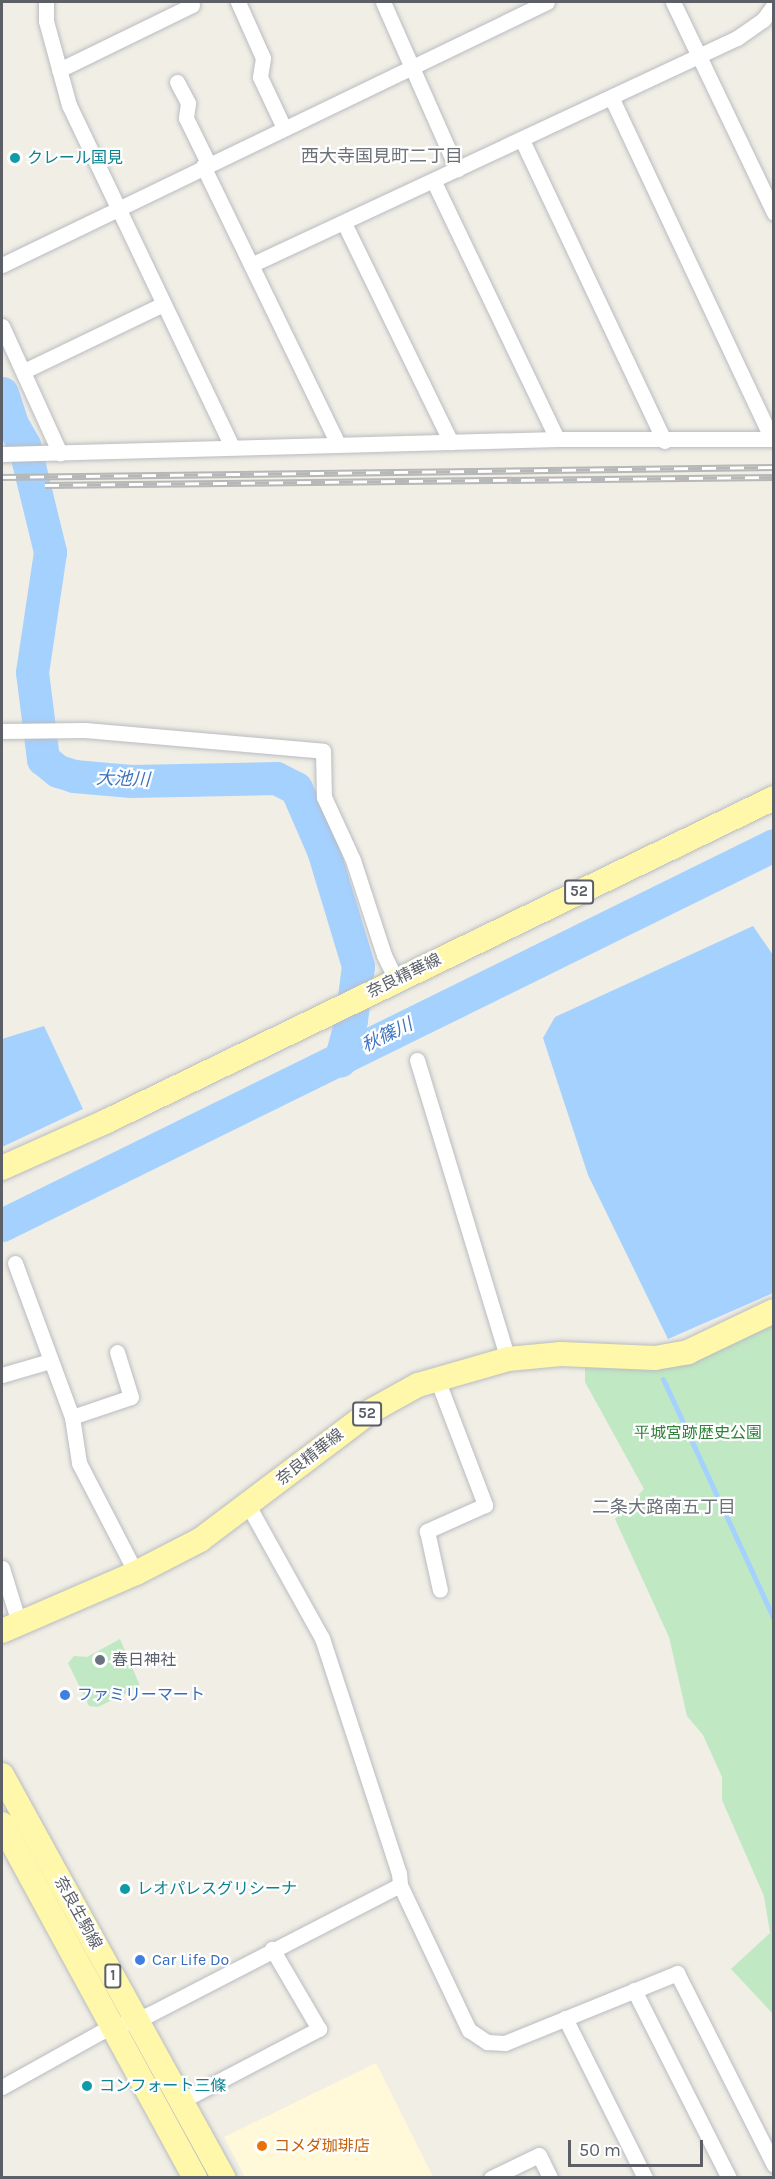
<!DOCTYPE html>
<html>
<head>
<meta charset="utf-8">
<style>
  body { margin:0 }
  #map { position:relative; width:775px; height:2179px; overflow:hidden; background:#f0eee5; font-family:Karla,"Noto Sans JP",sans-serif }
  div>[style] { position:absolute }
  .commercial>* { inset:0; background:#fff9da }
  .green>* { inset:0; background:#c0e8c3 }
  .water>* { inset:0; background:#a5d1ff }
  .stream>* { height:5px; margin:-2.5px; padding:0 2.5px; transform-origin:2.5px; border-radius:2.5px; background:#a5d1ff }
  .river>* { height:33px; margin:-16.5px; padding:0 16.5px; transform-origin:16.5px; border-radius:16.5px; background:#a5d1ff }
  .roads { filter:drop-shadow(0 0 2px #b9bcc1) drop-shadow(0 0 2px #b9bcc1) }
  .street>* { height:15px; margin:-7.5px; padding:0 7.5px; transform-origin:7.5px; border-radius:7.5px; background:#fff }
  .primary>* { height:24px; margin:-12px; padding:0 12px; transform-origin:12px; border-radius:12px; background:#fff8aa }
  .rail>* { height:7px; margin-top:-3.5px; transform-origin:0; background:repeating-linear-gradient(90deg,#fff 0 14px,#b6b7b7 0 28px); box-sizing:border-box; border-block:2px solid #b6b7b7 }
  .dots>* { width:16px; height:16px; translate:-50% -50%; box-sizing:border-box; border:3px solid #fff; border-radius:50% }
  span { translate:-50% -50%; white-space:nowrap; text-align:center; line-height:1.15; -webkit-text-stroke:4.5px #fff; paint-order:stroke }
  .shield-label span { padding:2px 4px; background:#fff; border:2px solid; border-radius:4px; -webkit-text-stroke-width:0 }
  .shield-label { font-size:15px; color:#5c6066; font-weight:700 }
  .culture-label { font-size:16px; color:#0d838f }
  .left { translate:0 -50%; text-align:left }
  .street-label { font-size:16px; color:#5c6066 }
  .park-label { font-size:16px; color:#30823a }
  .worship-label { font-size:16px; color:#5b616d }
  .shop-label { font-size:16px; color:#366cbe }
  .food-label { font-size:16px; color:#c56008 }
  .neighbourhood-label { font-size:18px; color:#6d7278 }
  .water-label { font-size:18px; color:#4074bf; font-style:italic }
  .frame { position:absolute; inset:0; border:3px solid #5c6066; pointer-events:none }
  .scale { position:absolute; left:568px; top:2140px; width:135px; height:27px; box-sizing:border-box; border:3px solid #5c6066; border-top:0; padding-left:8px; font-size:18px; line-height:21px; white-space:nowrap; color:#5c6066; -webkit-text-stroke:4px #fff; paint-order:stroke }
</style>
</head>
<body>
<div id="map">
  <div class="commercial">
    <i style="clip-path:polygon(376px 2063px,433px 2177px,245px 2177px,224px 2137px)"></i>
  </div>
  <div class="green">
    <i style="clip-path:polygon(773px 1322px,773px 2014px,731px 1969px,770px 1933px,764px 1896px,722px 1800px,722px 1777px,703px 1735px,687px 1716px,669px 1637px,615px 1519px,644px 1489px,585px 1382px,585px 1368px,668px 1362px)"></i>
    <i style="clip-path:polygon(120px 1639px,140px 1686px,98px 1707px,89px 1706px,68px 1663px,74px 1656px,87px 1657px)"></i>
  </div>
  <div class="water">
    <i style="clip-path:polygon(753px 926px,773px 955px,773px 1293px,668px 1339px,588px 1175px,543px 1038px,555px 1017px)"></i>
    <i style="clip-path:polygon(44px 1026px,83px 1109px,2px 1147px,2px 1039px)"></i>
  </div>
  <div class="stream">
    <i style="left:663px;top:1379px;width:264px;rotate:65.2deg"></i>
  </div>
  <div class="river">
    <i style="left:2px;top:393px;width:33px;rotate:72deg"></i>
    <i style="left:12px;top:424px;width:24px;rotate:60deg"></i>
    <i style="left:24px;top:445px;width:110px;rotate:76.3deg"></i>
    <i style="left:50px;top:552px;width:121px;rotate:98.5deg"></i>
    <i style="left:32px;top:672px;width:88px;rotate:82.8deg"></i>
    <i style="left:43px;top:759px;width:19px;rotate:39deg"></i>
    <i style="left:58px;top:771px;width:17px;rotate:17deg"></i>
    <i style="left:74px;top:776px;width:57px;rotate:5deg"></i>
    <i style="left:131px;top:781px;width:145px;rotate:-1.2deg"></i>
    <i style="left:276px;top:778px;width:22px;rotate:27deg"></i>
    <i style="left:296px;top:788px;width:68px;rotate:66.5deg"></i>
    <i style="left:323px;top:850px;width:121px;rotate:73.2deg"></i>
    <i style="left:358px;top:966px;width:54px;rotate:97.4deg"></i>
    <i style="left:351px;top:1020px;width:42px;rotate:105deg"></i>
    <i style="left:2px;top:1225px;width:860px;rotate:-26.21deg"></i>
  </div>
  <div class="roads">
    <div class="street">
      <i style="left:46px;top:2px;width:19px;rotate:90deg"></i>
      <i style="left:46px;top:21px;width:87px;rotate:74.7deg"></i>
      <i style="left:69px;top:105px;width:379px;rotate:64.5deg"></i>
      <i style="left:238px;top:2px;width:61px;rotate:65.9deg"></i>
      <i style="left:263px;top:58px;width:19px;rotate:99deg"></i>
      <i style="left:260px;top:77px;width:56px;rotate:64.8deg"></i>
      <i style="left:383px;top:2px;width:183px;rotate:66.1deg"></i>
      <i style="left:673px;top:2px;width:234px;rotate:64.4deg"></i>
      <i style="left:59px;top:70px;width:148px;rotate:-26deg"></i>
      <i style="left:177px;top:82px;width:24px;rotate:62deg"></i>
      <i style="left:188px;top:103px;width:15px;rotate:98deg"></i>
      <i style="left:186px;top:118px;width:50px;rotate:63.9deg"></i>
      <i style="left:612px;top:99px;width:376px;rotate:64.8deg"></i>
      <i style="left:522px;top:140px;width:333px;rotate:64.7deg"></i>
      <i style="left:203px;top:166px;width:309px;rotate:64.1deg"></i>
      <i style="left:434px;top:182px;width:285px;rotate:64.4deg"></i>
      <i style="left:344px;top:223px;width:244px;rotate:64deg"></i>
      <i style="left:253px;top:264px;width:534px;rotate:-25.03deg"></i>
      <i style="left:737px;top:38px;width:32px;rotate:-35deg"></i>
      <i style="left:763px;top:20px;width:19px;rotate:-54deg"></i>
      <i style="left:2px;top:265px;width:605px;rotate:-25.76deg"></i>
      <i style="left:2px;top:326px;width:140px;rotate:65.5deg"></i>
      <i style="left:24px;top:371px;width:154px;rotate:-25.7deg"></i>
      <i style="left:2px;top:454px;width:555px;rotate:-1.55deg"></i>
      <i style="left:557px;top:439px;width:217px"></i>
      <i style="left:2px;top:731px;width:83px;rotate:-0.7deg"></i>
      <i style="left:85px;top:730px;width:239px;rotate:5deg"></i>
      <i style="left:323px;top:751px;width:46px;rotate:88.8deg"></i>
      <i style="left:324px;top:797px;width:69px;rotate:65.3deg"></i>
      <i style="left:353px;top:860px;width:100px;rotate:71.9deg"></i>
      <i style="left:384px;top:955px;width:28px;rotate:64deg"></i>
      <i style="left:417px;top:1060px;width:313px;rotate:73.1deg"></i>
      <i style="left:15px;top:1263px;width:164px;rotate:69.7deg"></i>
      <i style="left:72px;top:1417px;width:47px;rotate:81.3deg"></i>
      <i style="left:79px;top:1463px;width:124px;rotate:62.6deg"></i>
      <i style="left:2px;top:1375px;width:50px;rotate:-16.3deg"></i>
      <i style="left:437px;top:1379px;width:135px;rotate:69.1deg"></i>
      <i style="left:485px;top:1505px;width:64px;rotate:155.9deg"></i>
      <i style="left:427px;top:1531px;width:60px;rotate:77.6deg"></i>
      <i style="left:72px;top:1417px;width:62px;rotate:-18.7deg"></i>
      <i style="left:131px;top:1397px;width:47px;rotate:-107.3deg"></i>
      <i style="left:249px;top:1507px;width:150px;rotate:60.9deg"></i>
      <i style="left:322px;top:1638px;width:247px;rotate:71.9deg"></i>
      <i style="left:399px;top:1873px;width:12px;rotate:85deg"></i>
      <i style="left:400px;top:1885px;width:161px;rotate:64.6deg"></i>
      <i style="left:469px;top:2030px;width:22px;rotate:34deg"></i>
      <i style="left:487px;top:2042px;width:18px;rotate:3deg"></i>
      <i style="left:505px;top:2043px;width:186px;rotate:-22.1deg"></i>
      <i style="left:677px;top:1973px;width:215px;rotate:63.2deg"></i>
      <i style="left:2px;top:1568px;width:58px;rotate:72.8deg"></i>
      <i style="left:634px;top:1990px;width:211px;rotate:63.2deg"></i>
      <i style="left:565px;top:2018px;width:179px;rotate:63.4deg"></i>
      <i style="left:2px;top:2087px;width:113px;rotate:-29.1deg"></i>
      <i style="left:101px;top:2032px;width:52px;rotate:-20.2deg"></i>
      <i style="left:150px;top:2014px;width:281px;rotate:-27.3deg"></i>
      <i style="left:181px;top:2101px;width:156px;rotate:-27.6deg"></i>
      <i style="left:319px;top:2029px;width:93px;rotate:-120.4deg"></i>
      <i style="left:491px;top:2178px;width:53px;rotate:-25.6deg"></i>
      <i style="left:539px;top:2155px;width:25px;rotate:64deg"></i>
    </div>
    <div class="primary">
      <i style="left:2px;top:1168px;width:113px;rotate:-24.1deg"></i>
      <i style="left:105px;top:1122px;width:743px;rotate:-25.84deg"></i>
      <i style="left:2px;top:1631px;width:146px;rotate:-23.4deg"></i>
      <i style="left:136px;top:1573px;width:72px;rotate:-27.3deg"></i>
      <i style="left:200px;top:1540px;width:214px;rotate:-37deg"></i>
      <i style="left:371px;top:1411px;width:54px;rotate:-29deg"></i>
      <i style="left:418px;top:1385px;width:94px;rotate:-16.1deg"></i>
      <i style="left:508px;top:1359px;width:53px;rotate:-5.4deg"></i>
      <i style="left:561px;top:1354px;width:94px;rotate:2.4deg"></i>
      <i style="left:655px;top:1358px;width:34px;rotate:-10deg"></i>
      <i style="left:688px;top:1352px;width:95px;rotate:-25.5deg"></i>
      <i style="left:2px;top:1775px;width:460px;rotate:61.2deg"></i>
      <i style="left:2px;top:1824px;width:403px;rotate:61.4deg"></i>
    </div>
  </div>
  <div class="rail">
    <i style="left:2px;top:477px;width:772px;rotate:-0.74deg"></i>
    <i style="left:45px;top:485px;width:729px;rotate:-0.63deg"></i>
  </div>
  <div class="dots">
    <i style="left:15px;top:158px;background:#0f9aa8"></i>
    <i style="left:100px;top:1660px;background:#6b7280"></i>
    <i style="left:65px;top:1695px;background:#3f7fe0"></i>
    <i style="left:125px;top:1889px;background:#0f9aa8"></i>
    <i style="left:140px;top:1960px;background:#3f7fe0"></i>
    <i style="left:87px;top:2086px;background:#0f9aa8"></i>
    <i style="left:262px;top:2146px;background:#e8710a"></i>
  </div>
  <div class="shield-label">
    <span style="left:579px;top:892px">52</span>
    <span style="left:367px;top:1414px">52</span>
    <span style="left:113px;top:1976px">1</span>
  </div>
  <div class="culture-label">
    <span class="left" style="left:27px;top:158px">クレール国見</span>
    <span class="left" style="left:137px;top:1889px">レオパレスグリシーナ</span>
    <span class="left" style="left:99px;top:2086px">コンフォート三條</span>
  </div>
  <div class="street-label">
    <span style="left:404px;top:976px;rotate:-26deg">奈良精華線</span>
    <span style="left:310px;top:1457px;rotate:-38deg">奈良精華線</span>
    <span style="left:78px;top:1913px;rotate:61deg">奈良生駒線</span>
  </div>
  <div class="park-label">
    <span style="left:698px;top:1433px">平城宮跡歴史公園</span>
  </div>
  <div class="worship-label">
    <span class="left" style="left:112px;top:1660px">春日神社</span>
  </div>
  <div class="shop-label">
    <span class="left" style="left:77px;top:1695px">ファミリーマート</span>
    <span class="left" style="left:152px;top:1960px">Car Life Do</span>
  </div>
  <div class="food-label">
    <span class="left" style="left:274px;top:2146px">コメダ珈琲店</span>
  </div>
  <div class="neighbourhood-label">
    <span style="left:382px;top:156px">西大寺国見町二丁目</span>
    <span style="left:664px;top:1507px">二条大路南五丁目</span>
  </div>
  <div class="water-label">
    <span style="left:123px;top:779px;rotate:2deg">大池川</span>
    <span style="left:387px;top:1035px;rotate:-26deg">秋篠川</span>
  </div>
  <div class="frame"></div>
  <div class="scale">50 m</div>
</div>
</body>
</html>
